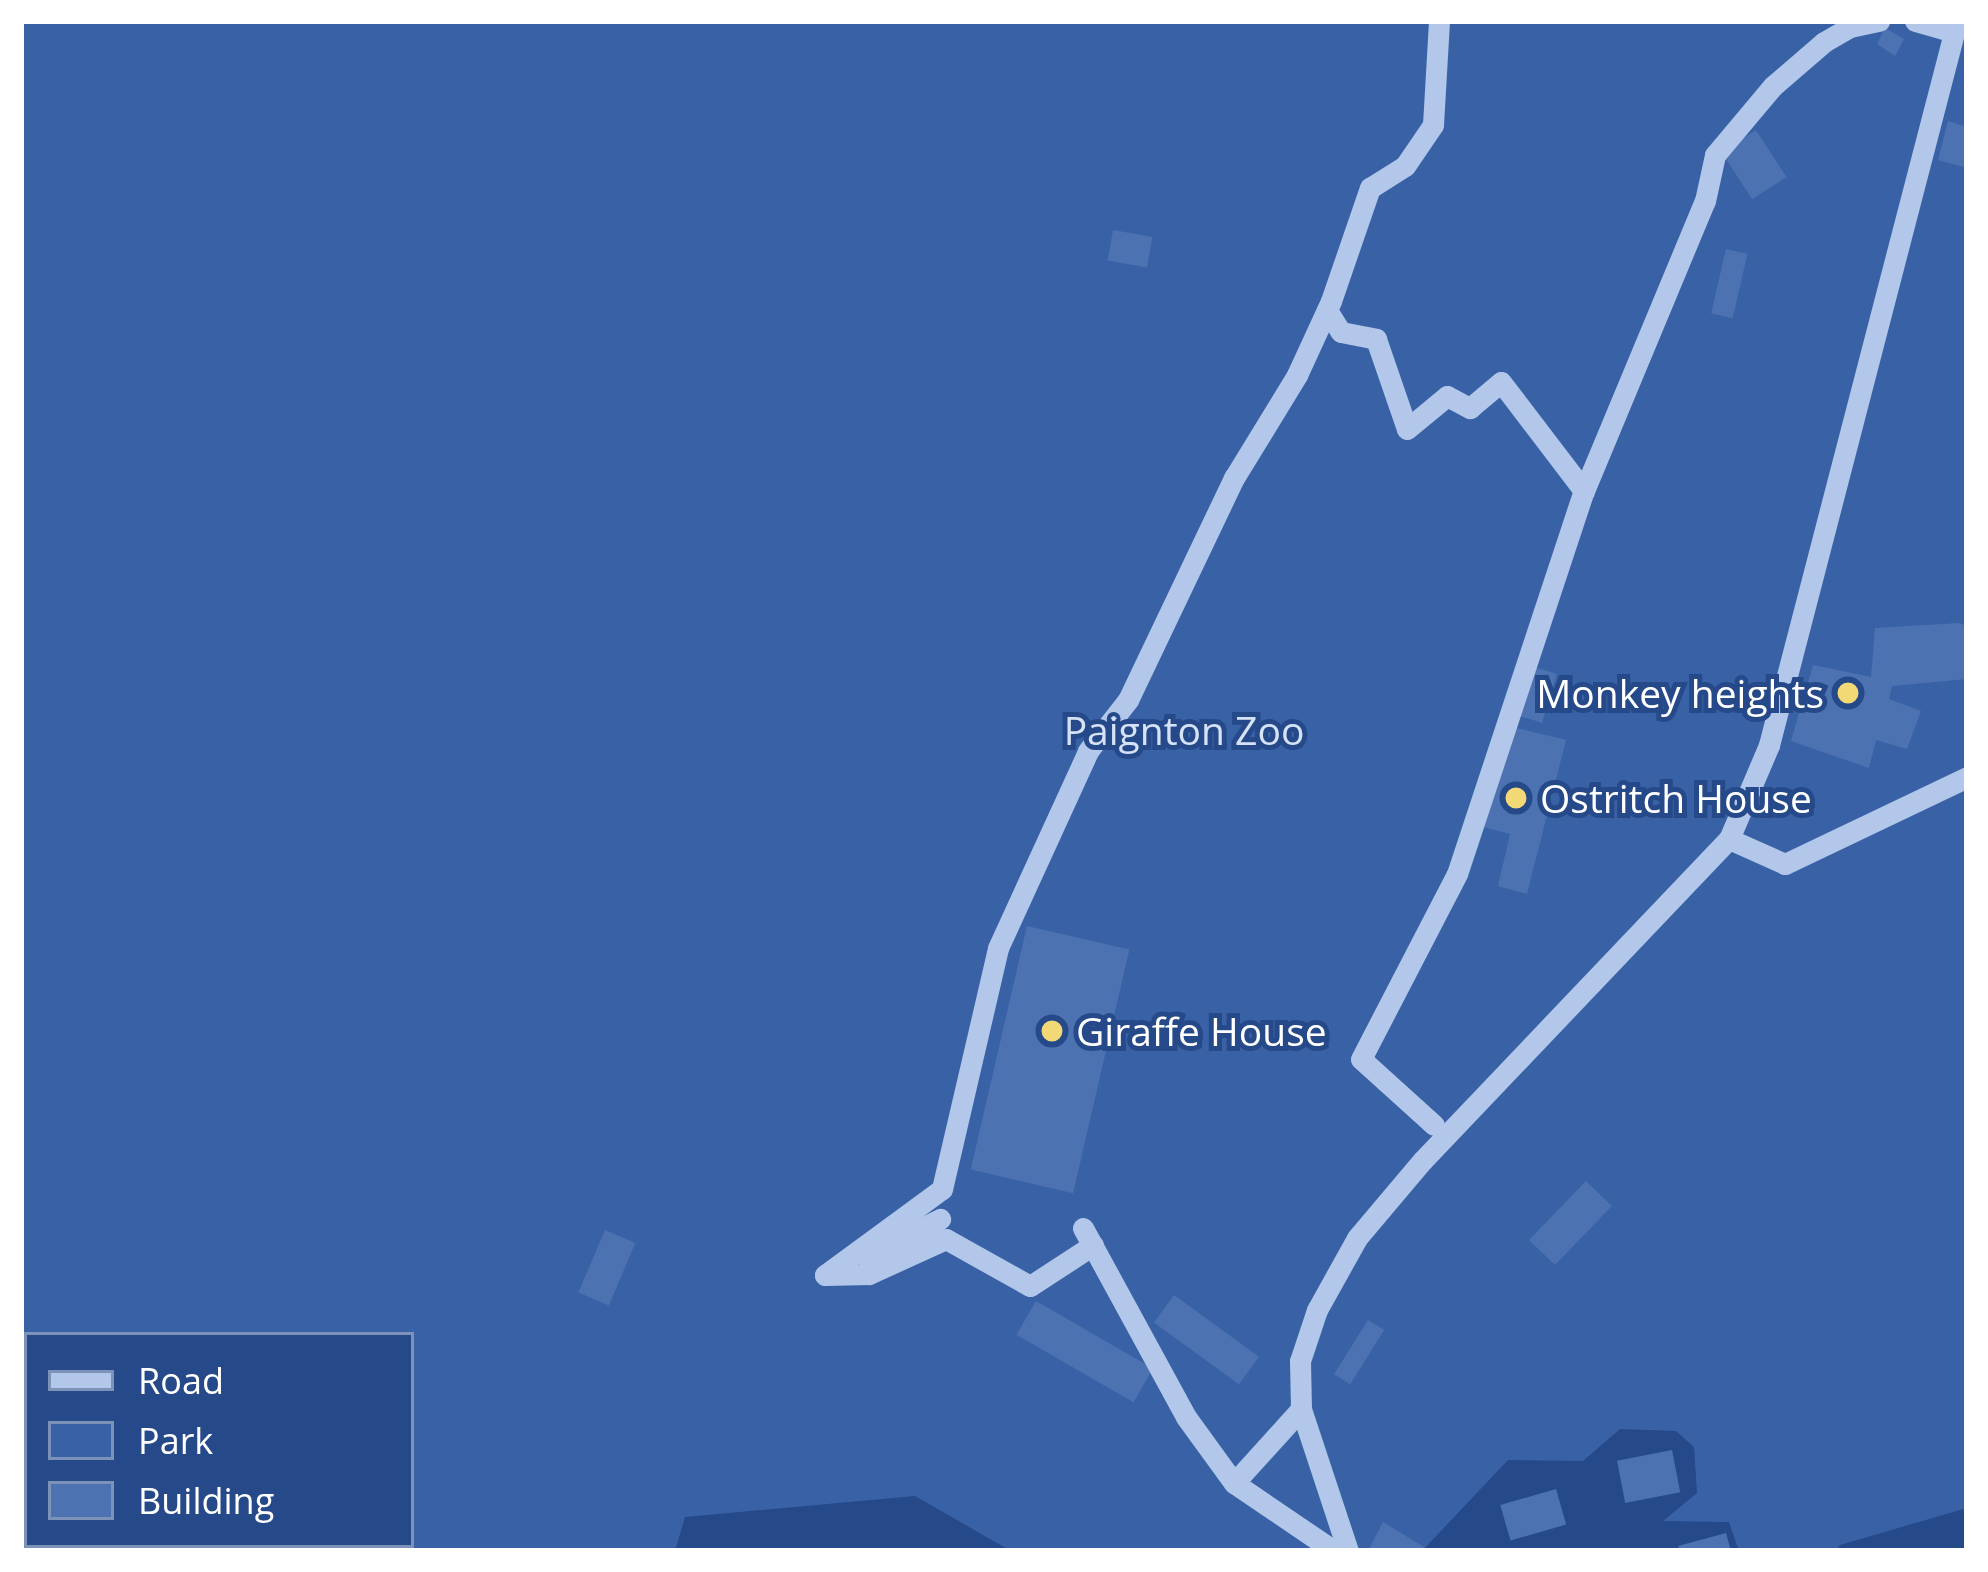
<!DOCTYPE html>
<html>
<head>
<meta charset="utf-8">
<style>
  body { margin:0 }
  #map { position:relative; width:1988px; height:1572px; overflow:hidden; background:#254989; font-family:"Open Sans",sans-serif }
  div>[style] { position:absolute }
  .green>* { inset:0; background:#3962a6 }
  .building>* { inset:0; background:#4d72b1; transform-origin:0 0 }
  .minor>* { height:21px; margin:-10.5px; padding:0 10.5px; transform-origin:10.5px; border-radius:10.5px; background:#b2c7e9 }
  .dots>* { width:33px; height:33px; translate:-50% -50%; box-sizing:border-box; border:6px solid #254989; border-radius:50% }
  span { translate:-50% -50%; white-space:nowrap; text-align:center; line-height:1.15; -webkit-text-stroke:10px #254989; paint-order:stroke }
  .poi-label { font-size:39px; color:#fff }
  .right { translate:-100% -50%; text-align:right }
  .left { translate:0 -50%; text-align:left }
  .park-label { font-size:39px; color:#d6e2f7 }
  .frame { position:absolute; inset:0; border:24px solid #fff; pointer-events:none }
  .legend { position:absolute; left:24px; top:1332px; width:390px; height:216px; box-sizing:border-box; background:#254989; border:3px solid #7c92b8; margin:0; padding:15px 21px; list-style:none; font-size:36px; color:#fff }
  .legend li { display:flex; align-items:center; gap:24px; height:60px }
  .legend b { width:60px; border:3px solid #7c92b8 }
</style>
</head>
<body>
<div id="map">
  <div class="green">
    <i style="clip-path:polygon(evenodd,21px 21px,1967px 21px,1967px 1508px,1840px 1545px,1836px 1551px,1739px 1551px,1729px 1522px,1663px 1521px,1697px 1493px,1694px 1447px,1676px 1431px,1620px 1429px,1583px 1461px,1508px 1460px,1422px 1551px,1011px 1551px,915px 1496px,685px 1517px,675px 1551px,21px 1551px,21px 21px,27px 1335px,411px 1335px,411px 1545px,27px 1545px,27px 1335px)"></i>
  </div>
  <div class="building">
    <i style="clip-path:polygon(1885px 28px,1904px 39px,1895px 56px,1877px 44px)"></i>
    <i style="clip-path:polygon(1948px 121px,1967px 127px,1967px 168px,1938px 160px)"></i>
    <i style="left:1756px;top:130px;width:56px;height:41px;rotate:57deg"></i>
    <i style="left:1113px;top:230px;width:40px;height:31px;rotate:10deg"></i>
    <i style="left:1726px;top:249px;width:22px;height:66px;rotate:13deg"></i>
    <i style="clip-path:polygon(1960px 623px,1967px 627px,1967px 679px,1892px 686px,1889px 699px,1921px 711px,1907px 749px,1876px 740px,1869px 768px,1791px 741px,1813px 665px,1871px 677px,1875px 628px)"></i>
    <i style="left:1534px;top:667px;width:24px;height:51px;rotate:17deg"></i>
    <i style="clip-path:polygon(1504px 725px,1566px 740px,1527px 894px,1498px 886px,1510px 834px,1472px 824px)"></i>
    <i style="left:1027px;top:926px;width:105px;height:250px;rotate:13deg"></i>
    <i style="left:1586px;top:1181px;width:36px;height:82px;rotate:44deg"></i>
    <i style="left:605px;top:1230px;width:33px;height:68px;rotate:23deg"></i>
    <i style="left:1174px;top:1295px;width:105px;height:34px;rotate:36deg"></i>
    <i style="left:1036px;top:1301px;width:135px;height:39px;rotate:30deg"></i>
    <i style="left:1368px;top:1320px;width:19px;height:64px;rotate:32deg"></i>
    <i style="left:1672px;top:1450px;width:43px;height:56px;rotate:79deg"></i>
    <i style="left:1556px;top:1489px;width:37px;height:58px;rotate:74deg"></i>
    <i style="clip-path:polygon(1383px 1522px,1424px 1547px,1422px 1551px,1368px 1551px)"></i>
    <i style="clip-path:polygon(1726px 1533px,1731px 1551px,1680px 1551px,1678px 1546px)"></i>
  </div>
  <div class="minor">
    <i style="left:1915px;top:21px;width:41px;rotate:15.8deg"></i>
    <i style="left:1327px;top:310px;width:26px;rotate:58deg"></i>
    <i style="left:1341px;top:332px;width:36px;rotate:11deg"></i>
    <i style="left:1376px;top:339px;width:95px;rotate:71deg"></i>
    <i style="left:1407px;top:429px;width:52px;rotate:-39.5deg"></i>
    <i style="left:1447px;top:396px;width:26px;rotate:28deg"></i>
    <i style="left:1470px;top:408px;width:40px;rotate:-40deg"></i>
    <i style="left:1501px;top:382px;width:137px;rotate:52.7deg"></i>
    <i style="left:1729px;top:839px;width:102px;rotate:-66.9deg"></i>
    <i style="left:1769px;top:745px;width:748px;rotate:-75.44deg"></i>
    <i style="left:1434px;top:1125px;width:98px;rotate:-137.9deg"></i>
    <i style="left:1361px;top:1059px;width:208px;rotate:-62.6deg"></i>
    <i style="left:1457px;top:874px;width:404px;rotate:-71.7deg"></i>
    <i style="left:1584px;top:491px;width:314px;rotate:-67.4deg"></i>
    <i style="left:1705px;top:201px;width:47px;rotate:-77.7deg"></i>
    <i style="left:1715px;top:155px;width:90px;rotate:-50deg"></i>
    <i style="left:1773px;top:86px;width:67px;rotate:-40.8deg"></i>
    <i style="left:1824px;top:42px;width:30px;rotate:-30deg"></i>
    <i style="left:1850px;top:27px;width:30px;rotate:-12deg"></i>
    <i style="left:1083px;top:1228px;width:215px;rotate:61.4deg"></i>
    <i style="left:1186px;top:1417px;width:82px;rotate:54deg"></i>
    <i style="left:1234px;top:1483px;width:121px;rotate:34.2deg"></i>
    <i style="left:1093px;top:1245px;width:75px;rotate:146.9deg"></i>
    <i style="left:1030px;top:1286px;width:96px;rotate:-150.8deg"></i>
    <i style="left:946px;top:1239px;width:85px;rotate:155.6deg"></i>
    <i style="left:869px;top:1274px;width:44px;rotate:178.7deg"></i>
    <i style="left:825px;top:1275px;width:145px;rotate:-36.3deg"></i>
    <i style="left:942px;top:1189px;width:247px;rotate:-76.9deg"></i>
    <i style="left:998px;top:948px;width:217px;rotate:-65.4deg"></i>
    <i style="left:1088px;top:751px;width:65px;rotate:-51.9deg"></i>
    <i style="left:1128px;top:700px;width:246px;rotate:-64.5deg"></i>
    <i style="left:1234px;top:478px;width:121px;rotate:-58.5deg"></i>
    <i style="left:1297px;top:375px;width:81px;rotate:-65.3deg"></i>
    <i style="left:1331px;top:301px;width:120px;rotate:-71deg"></i>
    <i style="left:1370px;top:188px;width:41px;rotate:-32.2deg"></i>
    <i style="left:1405px;top:166px;width:50px;rotate:-55.7deg"></i>
    <i style="left:1433px;top:125px;width:104px;rotate:-86.7deg"></i>
    <i style="left:866px;top:1256px;width:83px;rotate:-26.6deg"></i>
    <i style="left:1301px;top:1409px;width:150px;rotate:71.7deg"></i>
    <i style="left:1234px;top:1483px;width:100px;rotate:-47.8deg"></i>
    <i style="left:1301px;top:1409px;width:48px;rotate:-91.2deg"></i>
    <i style="left:1300px;top:1361px;width:54px;rotate:-71.6deg"></i>
    <i style="left:1317px;top:1310px;width:82px;rotate:-60.9deg"></i>
    <i style="left:1357px;top:1238px;width:102px;rotate:-49.8deg"></i>
    <i style="left:1423px;top:1160px;width:443px;rotate:-46.4deg"></i>
    <i style="left:1729px;top:839px;width:61px;rotate:24.1deg"></i>
    <i style="left:1785px;top:864px;width:202px;rotate:-25.5deg"></i>
  </div>
  <div class="dots">
    <i style="left:1848px;top:693px;background:#f3d876"></i>
    <i style="left:1516px;top:798px;background:#f3d876"></i>
    <i style="left:1052px;top:1031px;background:#f3d876"></i>
  </div>
  <div class="poi-label">
    <span class="right" style="left:1824px;top:693px">Monkey heights</span>
    <span class="left" style="left:1540px;top:798px">Ostritch House</span>
    <span class="left" style="left:1076px;top:1031px">Giraffe House</span>
  </div>
  <div class="park-label">
    <span style="left:1184px;top:730px">Paignton Zoo</span>
  </div>
  <div class="frame"></div>
  <ul class="legend">
  <li><b style="height:15px;background:#b2c7e9"></b>Road</li>
  <li><b style="height:33px;background:#3962a6"></b>Park</li>
  <li><b style="height:33px;background:#4d72b1"></b>Building</li>
  </ul>
</div>
</body>
</html>
